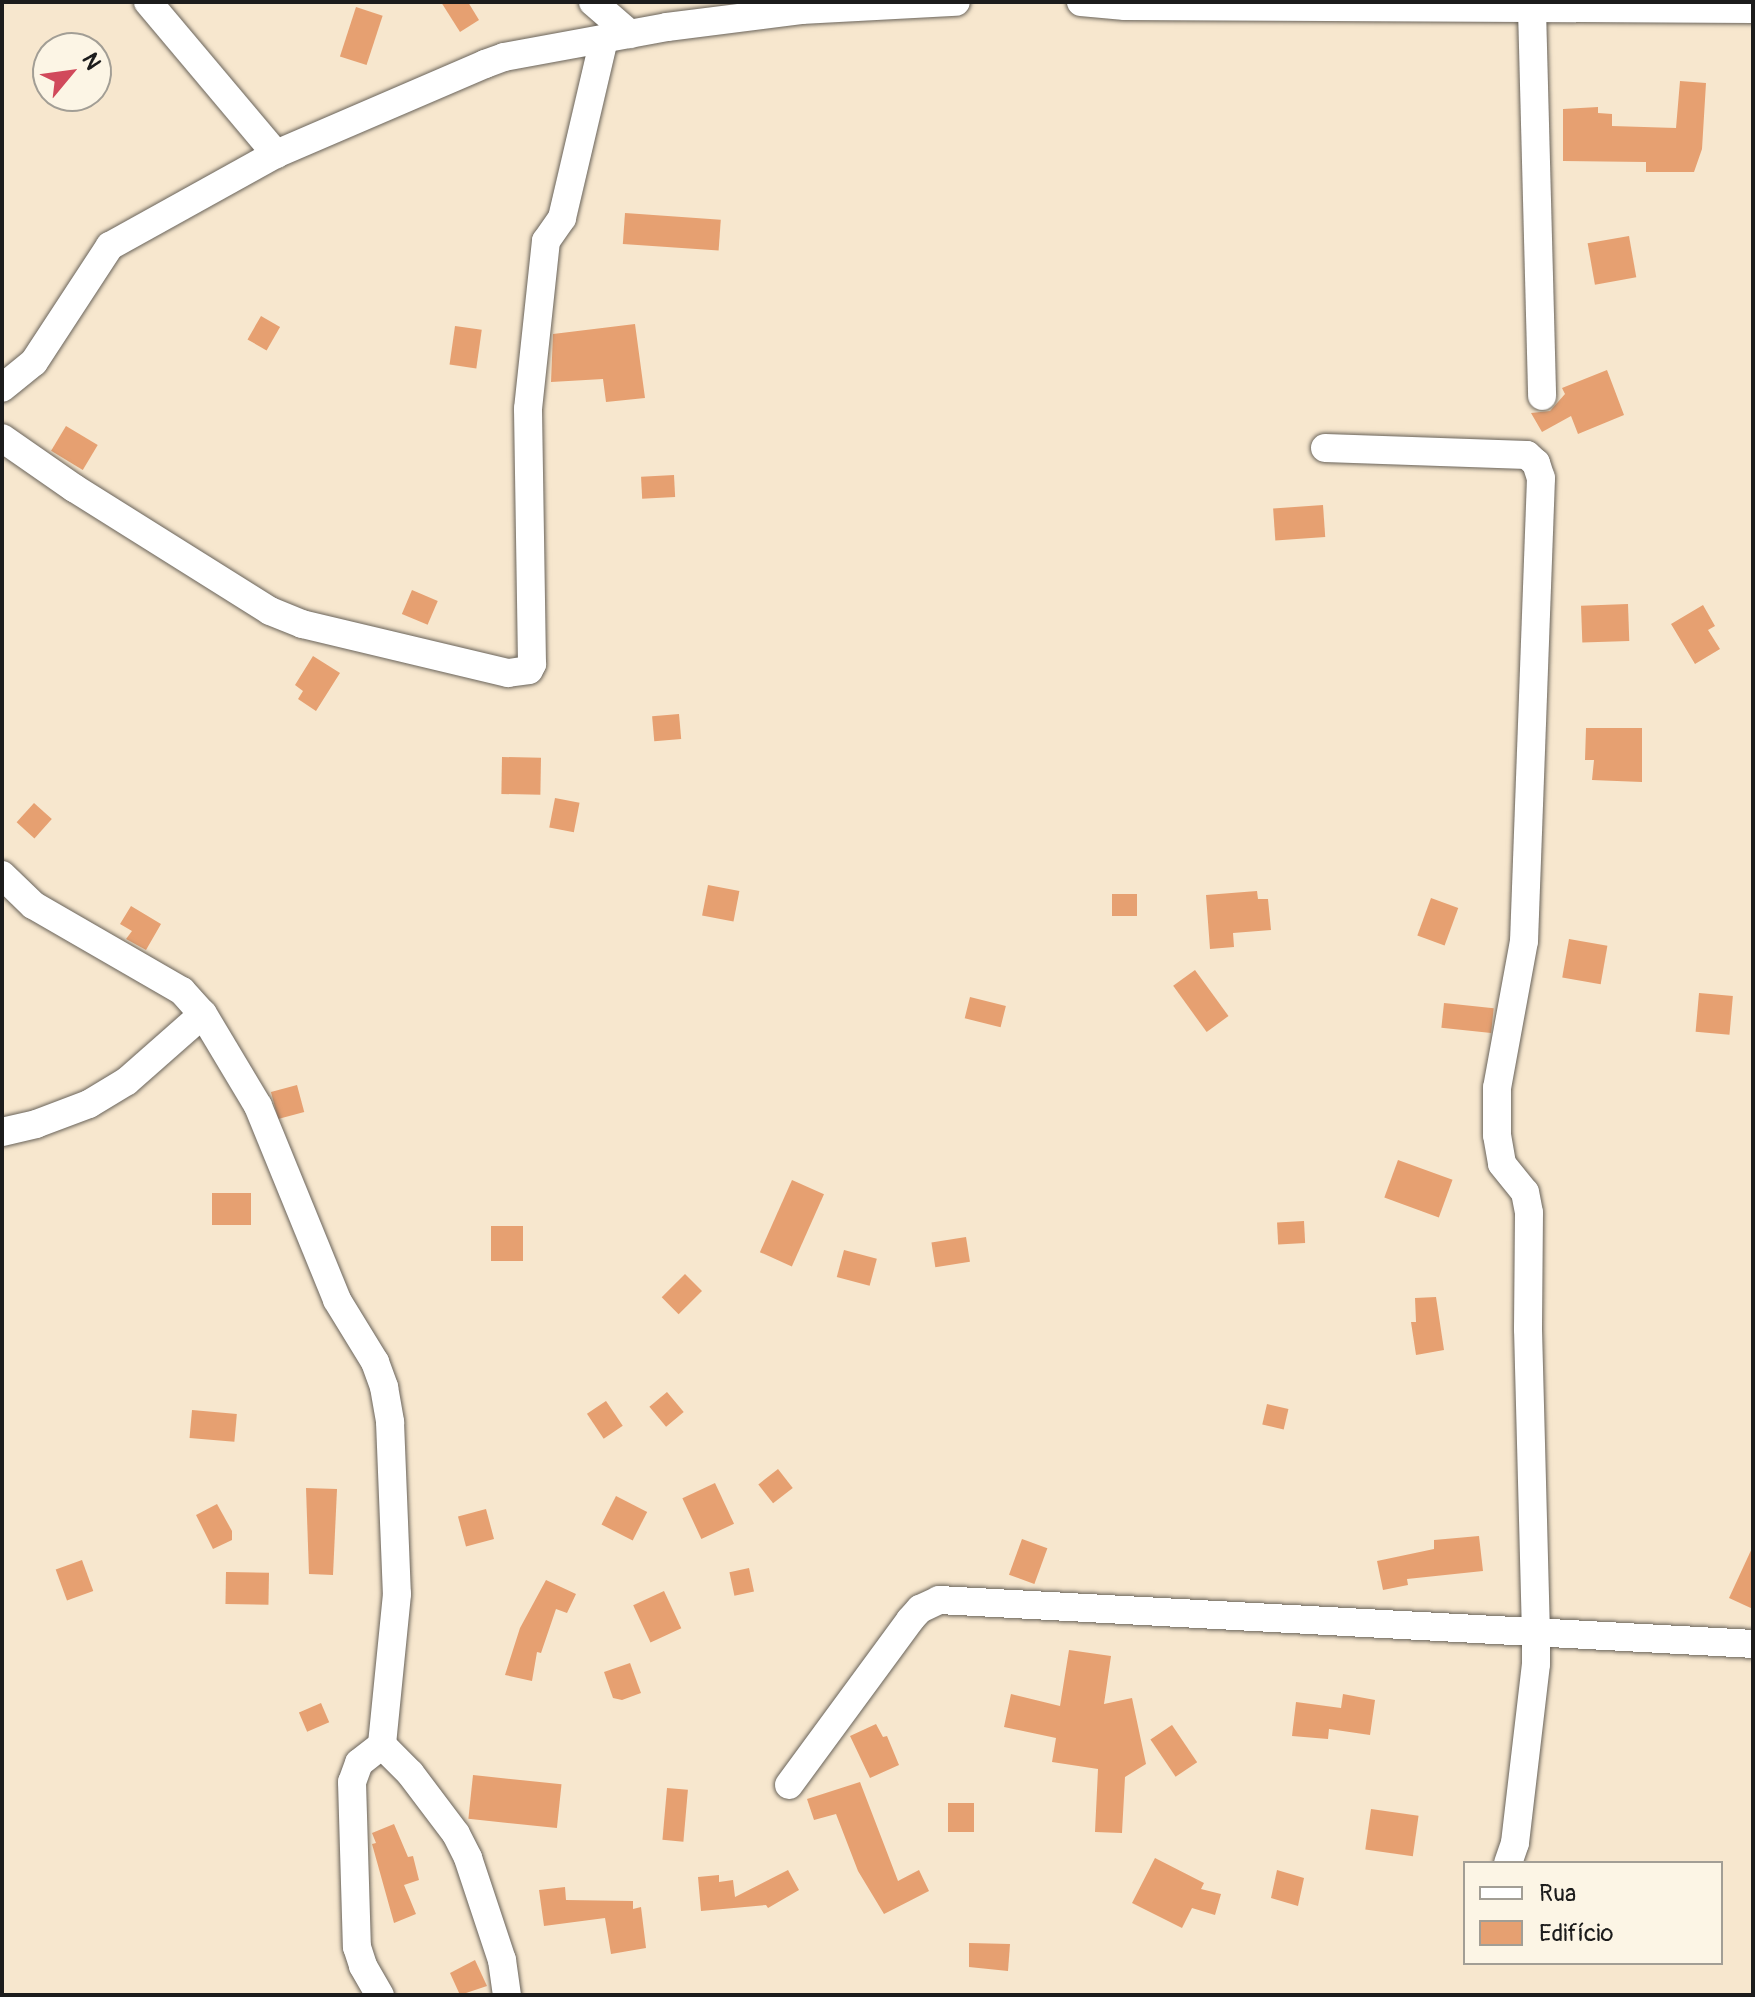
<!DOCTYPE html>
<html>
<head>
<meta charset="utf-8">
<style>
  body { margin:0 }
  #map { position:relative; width:1755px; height:1997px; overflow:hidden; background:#f7e7ce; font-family:Pangolin,sans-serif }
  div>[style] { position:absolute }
  .building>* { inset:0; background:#e6a071; transform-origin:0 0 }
  .roads { filter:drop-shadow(0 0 2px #69635a) drop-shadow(0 0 2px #69635a) }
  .minor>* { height:28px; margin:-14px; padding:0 14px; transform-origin:14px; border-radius:14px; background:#fff }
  span { translate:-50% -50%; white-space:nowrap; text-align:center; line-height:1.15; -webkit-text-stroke:7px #fcf5e5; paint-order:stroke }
  .frame { position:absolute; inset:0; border:4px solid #1c1c1c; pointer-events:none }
  .legend { position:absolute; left:1463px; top:1861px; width:260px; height:104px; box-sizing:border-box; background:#fcf5e5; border:2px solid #a29e95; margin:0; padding:10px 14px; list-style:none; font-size:24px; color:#1c1c1c }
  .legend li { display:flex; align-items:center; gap:16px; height:40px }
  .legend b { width:40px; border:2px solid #a29e95 }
  .north { position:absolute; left:32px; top:32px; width:80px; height:80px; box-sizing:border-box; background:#fcf5e5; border:2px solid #a29e95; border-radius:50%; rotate:61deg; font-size:22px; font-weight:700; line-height:32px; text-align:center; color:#1c1c1c }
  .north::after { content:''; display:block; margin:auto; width:28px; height:36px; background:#d1495b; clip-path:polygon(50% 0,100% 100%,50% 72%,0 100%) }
</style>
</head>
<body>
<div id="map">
  <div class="building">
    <i style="clip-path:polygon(441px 2px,468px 2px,479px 20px,460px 32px)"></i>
    <i style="left:356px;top:7px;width:28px;height:52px;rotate:18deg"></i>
    <i style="clip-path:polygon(1680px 81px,1706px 83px,1702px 149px,1694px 172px,1646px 172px,1646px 162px,1563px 161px,1563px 109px,1598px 107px,1598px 113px,1612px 114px,1612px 126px,1676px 128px)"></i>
    <i style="left:625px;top:213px;width:96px;height:31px;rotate:4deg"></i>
    <i style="left:1629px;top:236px;width:42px;height:42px;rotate:80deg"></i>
    <i style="left:261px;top:316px;width:22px;height:27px;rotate:30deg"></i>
    <i style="clip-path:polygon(635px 324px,645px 398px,606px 402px,603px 379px,551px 382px,553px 334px)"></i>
    <i style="left:455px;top:326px;width:27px;height:39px;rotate:8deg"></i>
    <i style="clip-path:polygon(1607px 370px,1624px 415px,1578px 434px,1571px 416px,1542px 432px,1531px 413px,1550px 411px,1565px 394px,1562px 388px)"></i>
    <i style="left:66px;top:426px;width:37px;height:29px;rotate:31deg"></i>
    <i style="left:674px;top:475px;width:22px;height:33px;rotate:87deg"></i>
    <i style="left:1323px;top:505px;width:32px;height:50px;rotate:86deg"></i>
    <i style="left:412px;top:590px;width:28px;height:26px;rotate:23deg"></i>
    <i style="left:1628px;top:604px;width:37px;height:47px;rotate:88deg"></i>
    <i style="clip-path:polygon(1703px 605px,1715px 626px,1708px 630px,1720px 649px,1695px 664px,1671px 624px)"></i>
    <i style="clip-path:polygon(313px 656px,340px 673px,316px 711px,298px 699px,303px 691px,295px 685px)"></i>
    <i style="left:679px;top:714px;width:25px;height:27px;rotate:85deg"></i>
    <i style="clip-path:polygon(1586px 728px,1642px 728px,1642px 782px,1592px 780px,1594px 760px,1585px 760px)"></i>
    <i style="left:502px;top:757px;width:39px;height:37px;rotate:1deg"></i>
    <i style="left:555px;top:798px;width:25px;height:30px;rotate:11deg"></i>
    <i style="left:34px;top:803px;width:24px;height:26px;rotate:42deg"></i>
    <i style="left:708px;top:885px;width:32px;height:31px;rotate:11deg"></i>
    <i style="clip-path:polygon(1257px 891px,1258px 899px,1268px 899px,1271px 930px,1233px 933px,1234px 947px,1210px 949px,1206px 895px)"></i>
    <i style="left:1112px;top:894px;width:25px;height:22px"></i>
    <i style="left:1431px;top:898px;width:29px;height:40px;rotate:20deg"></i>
    <i style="clip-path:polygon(131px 906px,161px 924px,146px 950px,126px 939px,132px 931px,120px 924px)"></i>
    <i style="left:1569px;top:939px;width:39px;height:39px;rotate:10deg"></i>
    <i style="left:1195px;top:970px;width:57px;height:27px;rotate:54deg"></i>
    <i style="left:1699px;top:993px;width:34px;height:39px;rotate:5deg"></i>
    <i style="left:970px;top:997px;width:37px;height:22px;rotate:14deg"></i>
    <i style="left:1444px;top:1003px;width:50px;height:25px;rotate:6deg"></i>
    <i style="left:297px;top:1085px;width:28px;height:27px;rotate:75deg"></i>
    <i style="left:1398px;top:1160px;width:58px;height:40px;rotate:20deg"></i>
    <i style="left:792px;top:1180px;width:35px;height:79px;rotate:24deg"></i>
    <i style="left:251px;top:1193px;width:32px;height:39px;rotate:90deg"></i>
    <i style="left:1304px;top:1221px;width:22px;height:27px;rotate:87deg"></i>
    <i style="left:491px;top:1226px;width:32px;height:35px"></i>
    <i style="left:966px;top:1237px;width:25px;height:35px;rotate:81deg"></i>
    <i style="left:844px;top:1250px;width:34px;height:28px;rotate:15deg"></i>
    <i style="left:685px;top:1274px;width:24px;height:33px;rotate:45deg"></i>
    <i style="clip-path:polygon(1436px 1297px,1444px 1350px,1416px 1355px,1411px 1322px,1416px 1322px,1415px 1298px)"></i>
    <i style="left:667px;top:1392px;width:26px;height:23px;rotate:50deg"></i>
    <i style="left:606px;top:1401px;width:30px;height:23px;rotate:56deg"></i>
    <i style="left:1267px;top:1404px;width:22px;height:21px;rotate:13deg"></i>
    <i style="left:192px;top:1410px;width:45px;height:28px;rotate:5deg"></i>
    <i style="left:778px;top:1469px;width:24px;height:25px;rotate:52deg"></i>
    <i style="left:715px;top:1483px;width:45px;height:36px;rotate:65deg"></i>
    <i style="clip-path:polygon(306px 1488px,337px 1489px,333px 1575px,309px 1574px)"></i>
    <i style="left:616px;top:1496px;width:35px;height:32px;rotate:27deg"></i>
    <i style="clip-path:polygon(217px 1504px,232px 1531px,232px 1540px,213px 1549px,196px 1515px)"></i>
    <i style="left:486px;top:1509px;width:31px;height:29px;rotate:75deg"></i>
    <i style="clip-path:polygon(1479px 1536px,1483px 1571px,1407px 1579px,1408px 1585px,1383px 1590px,1377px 1561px,1434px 1549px,1434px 1540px)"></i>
    <i style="left:1022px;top:1539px;width:27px;height:38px;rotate:20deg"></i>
    <i style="clip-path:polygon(1753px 1546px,1753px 1609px,1729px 1598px)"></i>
    <i style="left:82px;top:1560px;width:33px;height:28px;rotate:70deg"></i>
    <i style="left:749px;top:1568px;width:24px;height:20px;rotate:78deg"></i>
    <i style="left:226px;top:1572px;width:43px;height:32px;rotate:1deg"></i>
    <i style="clip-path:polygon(546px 1580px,576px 1594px,567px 1613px,556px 1609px,541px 1653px,537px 1652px,532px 1681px,505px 1675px,520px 1628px)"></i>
    <i style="left:664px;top:1591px;width:41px;height:34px;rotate:65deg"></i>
    <i style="clip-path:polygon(1069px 1650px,1111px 1656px,1104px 1704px,1132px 1698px,1146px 1764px,1125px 1777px,1122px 1833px,1095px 1832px,1098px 1769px,1052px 1762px,1056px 1738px,1004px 1727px,1011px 1694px,1060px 1706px)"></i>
    <i style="clip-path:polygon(630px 1663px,641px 1693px,622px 1700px,613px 1698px,604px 1672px)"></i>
    <i style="clip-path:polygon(1343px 1694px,1375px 1700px,1370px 1735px,1329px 1729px,1328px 1739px,1292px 1736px,1296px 1702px,1341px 1708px)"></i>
    <i style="left:321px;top:1703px;width:21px;height:24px;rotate:67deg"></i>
    <i style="clip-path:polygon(876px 1724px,883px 1737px,887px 1736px,899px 1765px,870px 1778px,850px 1736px)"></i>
    <i style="left:1172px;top:1725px;width:45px;height:26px;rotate:56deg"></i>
    <i style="left:473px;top:1775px;width:89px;height:44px;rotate:6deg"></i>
    <i style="clip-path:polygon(860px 1782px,898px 1881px,919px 1870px,929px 1891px,884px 1914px,858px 1871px,836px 1814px,814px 1820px,807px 1799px)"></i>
    <i style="left:667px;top:1788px;width:21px;height:52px;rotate:5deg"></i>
    <i style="left:948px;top:1803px;width:26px;height:29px"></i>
    <i style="left:1371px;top:1809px;width:48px;height:41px;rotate:8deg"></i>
    <i style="clip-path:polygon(394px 1824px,408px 1857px,413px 1856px,419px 1880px,404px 1885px,416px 1914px,394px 1923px,372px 1844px,376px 1843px,372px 1833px)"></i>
    <i style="clip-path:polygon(1155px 1858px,1204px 1883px,1201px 1889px,1221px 1894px,1215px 1915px,1192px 1908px,1182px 1928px,1132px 1903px)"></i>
    <i style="clip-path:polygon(788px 1870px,799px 1890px,768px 1908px,766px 1905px,701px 1911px,698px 1877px,719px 1875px,719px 1882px,733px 1880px,735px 1897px)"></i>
    <i style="clip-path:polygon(1277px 1870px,1304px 1878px,1298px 1906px,1271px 1898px)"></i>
    <i style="clip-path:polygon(565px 1887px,566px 1900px,633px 1901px,633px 1909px,641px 1907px,646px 1948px,611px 1954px,605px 1918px,544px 1926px,539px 1890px)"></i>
    <i style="clip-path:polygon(969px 1943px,1010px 1944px,1008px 1971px,969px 1967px)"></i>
    <i style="clip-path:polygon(475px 1960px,487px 1986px,460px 1995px,450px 1973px)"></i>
  </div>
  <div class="roads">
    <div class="minor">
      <i style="left:148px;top:2px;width:199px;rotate:49.9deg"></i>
      <i style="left:593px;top:2px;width:49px;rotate:40.9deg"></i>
      <i style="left:1081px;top:2px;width:44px;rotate:5.2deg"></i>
      <i style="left:1125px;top:6px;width:628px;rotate:0.27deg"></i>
      <i style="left:1532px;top:9px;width:387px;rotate:88.5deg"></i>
      <i style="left:2px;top:388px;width:41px;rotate:-39.1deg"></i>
      <i style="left:34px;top:362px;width:139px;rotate:-56.8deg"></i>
      <i style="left:110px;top:246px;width:190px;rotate:-29deg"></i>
      <i style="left:276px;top:154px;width:228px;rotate:-23.3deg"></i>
      <i style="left:485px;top:64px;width:20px;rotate:-20deg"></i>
      <i style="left:504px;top:57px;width:166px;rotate:-10.4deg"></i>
      <i style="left:667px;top:27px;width:135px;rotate:-7.2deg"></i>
      <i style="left:801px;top:10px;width:155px;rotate:-3deg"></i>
      <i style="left:2px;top:438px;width:88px;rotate:34.8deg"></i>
      <i style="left:74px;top:488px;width:231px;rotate:32.1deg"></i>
      <i style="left:270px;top:611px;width:35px;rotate:22deg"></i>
      <i style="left:302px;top:624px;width:212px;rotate:13.4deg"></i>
      <i style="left:508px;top:673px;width:21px;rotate:-8deg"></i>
      <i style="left:529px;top:670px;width:7px;rotate:-63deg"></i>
      <i style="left:532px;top:664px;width:255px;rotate:-90.9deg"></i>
      <i style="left:528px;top:409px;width:169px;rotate:-83.9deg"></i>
      <i style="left:546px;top:241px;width:28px;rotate:-55deg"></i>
      <i style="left:562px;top:218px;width:184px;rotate:-76.8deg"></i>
      <i style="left:1325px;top:448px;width:202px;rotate:2deg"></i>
      <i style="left:1527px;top:455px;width:12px;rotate:42deg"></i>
      <i style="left:1536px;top:463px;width:16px;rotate:72deg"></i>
      <i style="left:1541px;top:478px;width:463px;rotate:92.1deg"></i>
      <i style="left:1524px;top:941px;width:149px;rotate:100.4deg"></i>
      <i style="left:1497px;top:1088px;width:47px;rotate:90deg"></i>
      <i style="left:1497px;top:1135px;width:29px;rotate:80deg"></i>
      <i style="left:1502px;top:1164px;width:36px;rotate:51deg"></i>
      <i style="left:1525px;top:1192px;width:21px;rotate:79deg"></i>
      <i style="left:1529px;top:1213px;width:116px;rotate:90.5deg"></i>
      <i style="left:1528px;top:1329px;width:302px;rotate:88.5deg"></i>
      <i style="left:1536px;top:1631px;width:33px;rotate:90deg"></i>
      <i style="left:1536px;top:1664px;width:180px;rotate:96.7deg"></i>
      <i style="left:1515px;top:1843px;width:21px;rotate:109deg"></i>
      <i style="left:2px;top:875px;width:43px;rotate:44.1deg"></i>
      <i style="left:33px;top:905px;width:172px;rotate:30deg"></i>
      <i style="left:182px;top:991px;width:31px;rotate:48deg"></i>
      <i style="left:203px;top:1014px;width:107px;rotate:59.1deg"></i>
      <i style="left:258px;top:1106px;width:209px;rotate:67.8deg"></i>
      <i style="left:337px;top:1300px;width:73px;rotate:58.5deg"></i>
      <i style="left:375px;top:1362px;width:27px;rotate:70deg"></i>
      <i style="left:384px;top:1387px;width:36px;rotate:80deg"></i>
      <i style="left:390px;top:1422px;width:172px;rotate:87.7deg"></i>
      <i style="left:397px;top:1594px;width:152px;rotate:95.7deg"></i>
      <i style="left:382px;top:1745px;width:29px;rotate:142deg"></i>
      <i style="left:359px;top:1763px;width:20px;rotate:110deg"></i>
      <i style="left:352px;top:1782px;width:165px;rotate:88.3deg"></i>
      <i style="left:357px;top:1947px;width:20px;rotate:72deg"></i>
      <i style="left:363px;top:1966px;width:34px;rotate:60deg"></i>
      <i style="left:2px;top:1132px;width:35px;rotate:-13deg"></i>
      <i style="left:36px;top:1124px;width:57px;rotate:-20.7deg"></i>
      <i style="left:89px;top:1104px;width:44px;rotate:-31.2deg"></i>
      <i style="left:127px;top:1081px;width:101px;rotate:-41.4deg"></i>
      <i style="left:382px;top:1745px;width:40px;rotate:45deg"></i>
      <i style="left:410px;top:1773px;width:76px;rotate:53deg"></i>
      <i style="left:456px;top:1834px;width:27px;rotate:63deg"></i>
      <i style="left:468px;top:1858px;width:108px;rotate:71.6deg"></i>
      <i style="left:502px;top:1960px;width:35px;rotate:82deg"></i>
      <i style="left:789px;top:1785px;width:205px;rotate:-53.7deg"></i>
      <i style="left:910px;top:1620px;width:15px;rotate:-48deg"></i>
      <i style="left:920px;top:1609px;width:21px;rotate:-25deg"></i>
      <i style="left:939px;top:1600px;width:815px;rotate:3.09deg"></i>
    </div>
  </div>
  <div class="frame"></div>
  <ul class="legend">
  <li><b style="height:10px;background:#fff"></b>Rua</li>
  <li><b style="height:22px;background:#e6a071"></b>Edifício</li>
  </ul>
  <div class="north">N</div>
</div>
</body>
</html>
